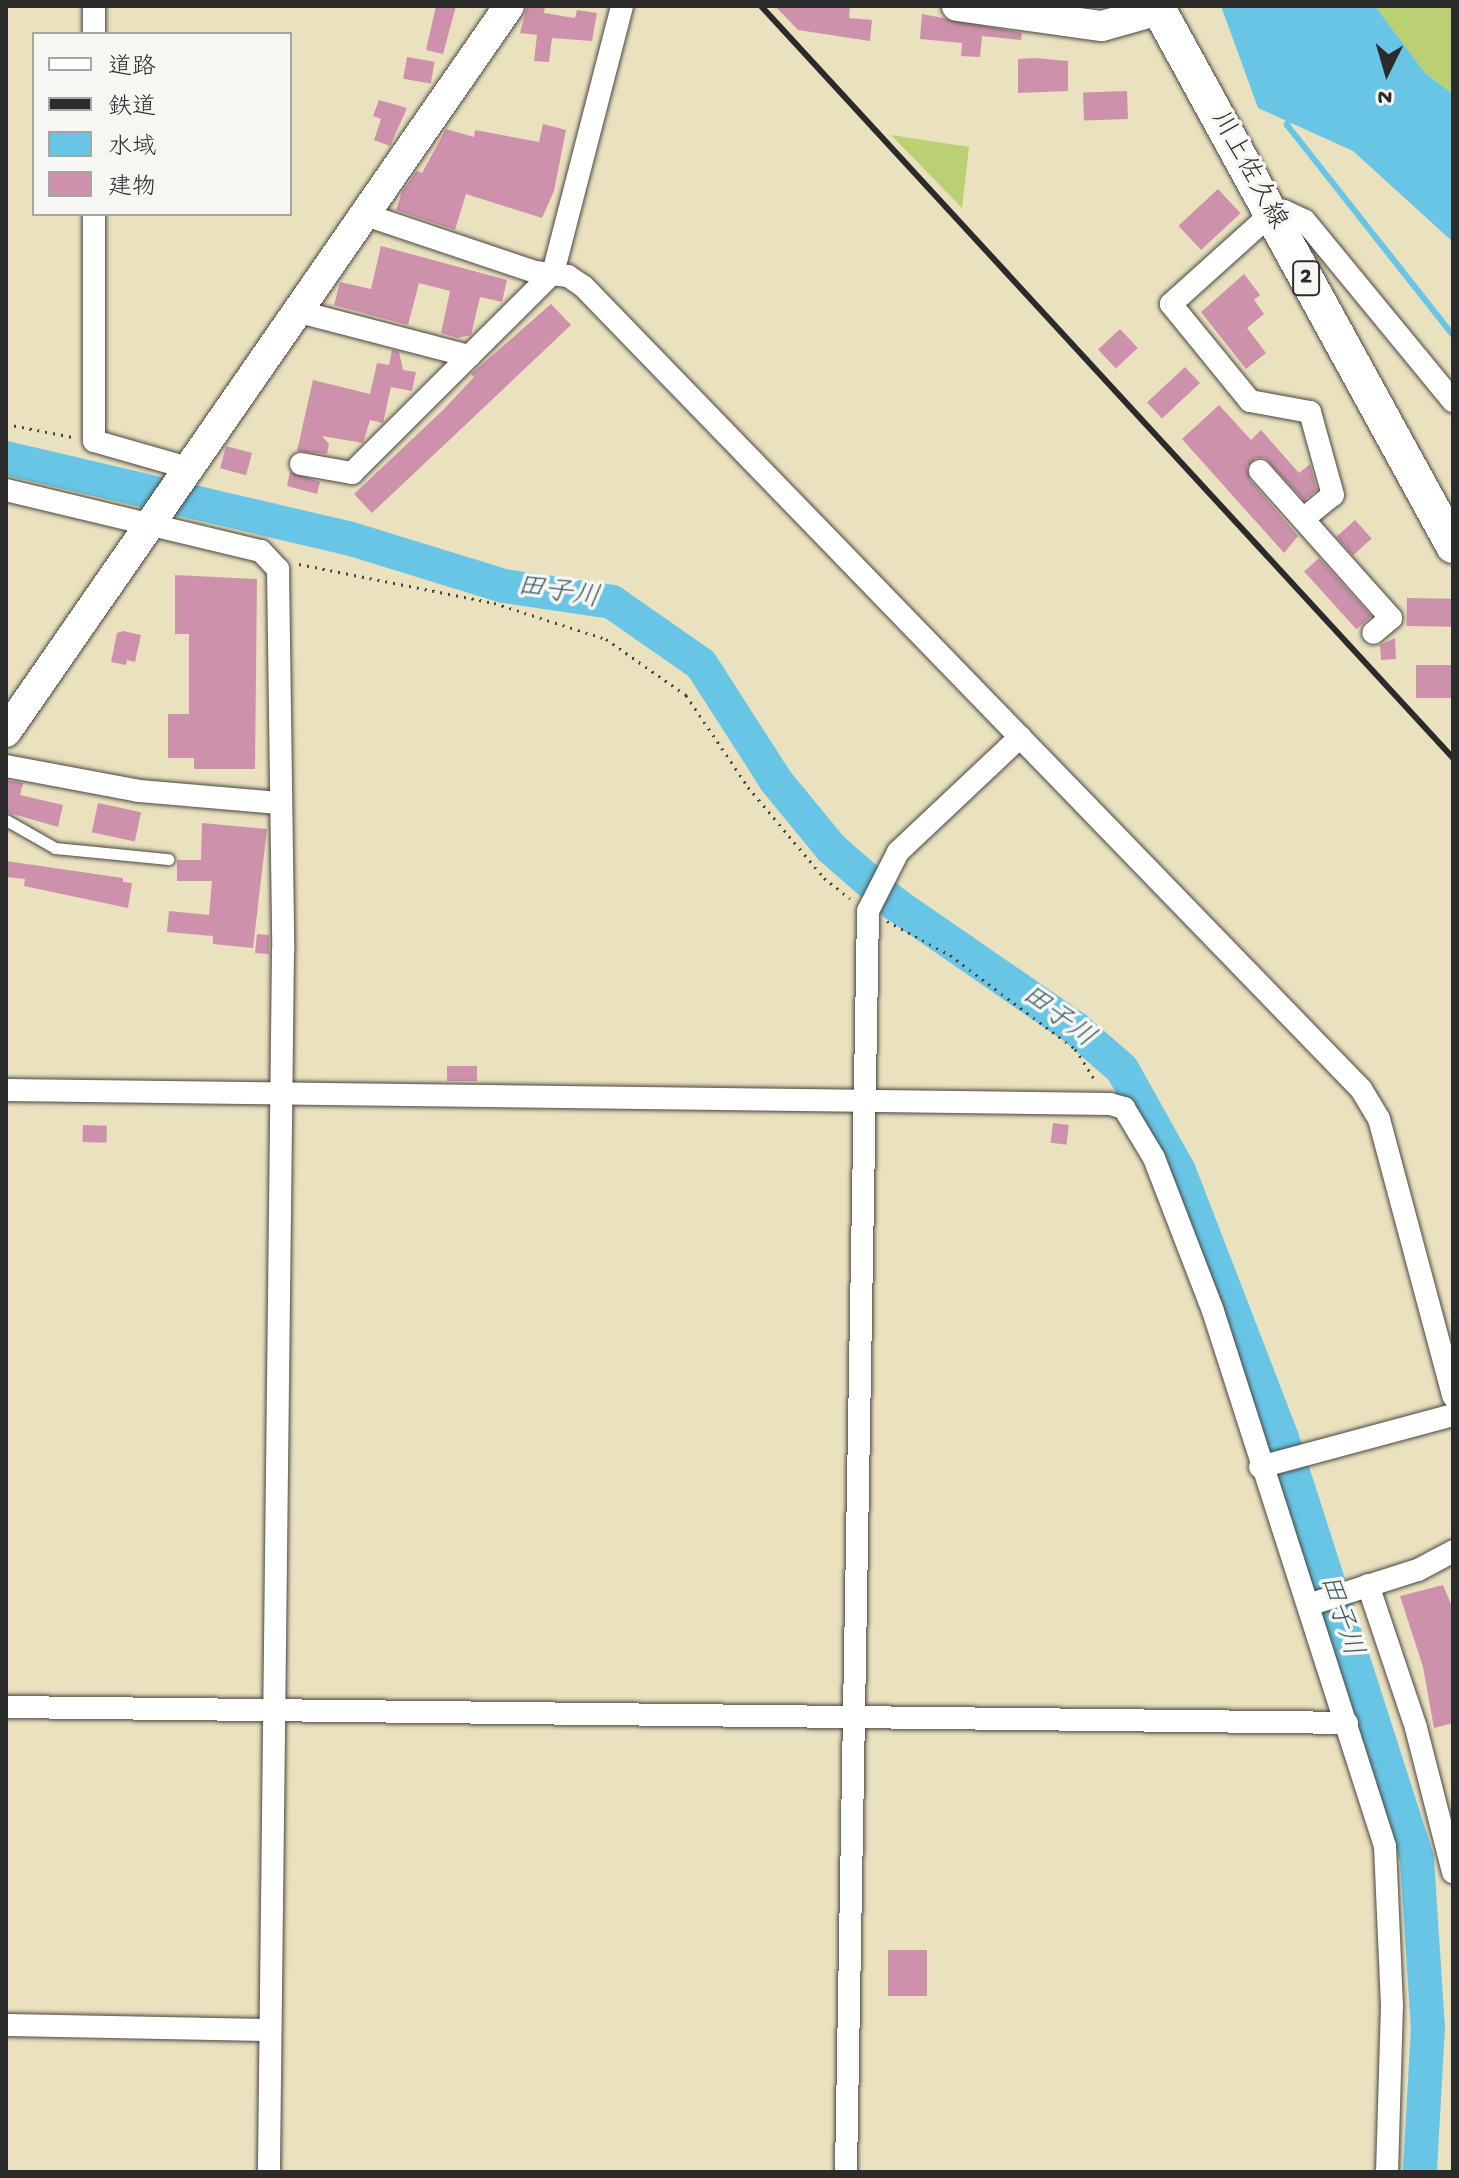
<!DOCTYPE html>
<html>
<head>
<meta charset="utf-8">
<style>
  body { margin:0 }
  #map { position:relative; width:1459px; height:2178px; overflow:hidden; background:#eae1bf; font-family:"Gochi Hand","Klee One",sans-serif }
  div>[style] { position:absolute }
  .green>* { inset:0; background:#bbcf73 }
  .water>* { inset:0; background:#68c5e6 }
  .stream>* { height:6px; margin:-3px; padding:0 3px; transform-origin:3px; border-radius:3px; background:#68c5e6 }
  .river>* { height:34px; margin:-17px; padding:0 17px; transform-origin:17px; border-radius:17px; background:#68c5e6 }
  .building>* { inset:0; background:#ce91ac; transform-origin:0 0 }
  .path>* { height:3px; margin-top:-1.5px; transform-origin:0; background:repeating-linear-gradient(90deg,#484641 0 2px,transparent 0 8px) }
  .roads { filter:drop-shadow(0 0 2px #484641) drop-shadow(0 0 2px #484641) }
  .lane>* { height:11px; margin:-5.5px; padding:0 5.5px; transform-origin:5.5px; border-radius:5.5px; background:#fff }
  .street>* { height:22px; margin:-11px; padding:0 11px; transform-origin:11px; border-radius:11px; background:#fff }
  .secondary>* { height:30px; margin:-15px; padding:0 15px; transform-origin:15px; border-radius:15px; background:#fff }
  .primary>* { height:34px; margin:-17px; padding:0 17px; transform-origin:17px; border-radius:17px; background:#fff }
  .rail>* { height:6px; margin:-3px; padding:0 3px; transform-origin:3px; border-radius:3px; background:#2b2b2b }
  span { translate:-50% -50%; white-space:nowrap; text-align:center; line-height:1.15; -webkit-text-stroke:7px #f6f6f2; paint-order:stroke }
  .shield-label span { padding:2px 6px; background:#f6f6f2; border:2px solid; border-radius:6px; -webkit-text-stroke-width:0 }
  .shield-label { font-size:24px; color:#2b2b2b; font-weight:700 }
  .street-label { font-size:26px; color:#2b2b2b }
  .water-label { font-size:28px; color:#3d5963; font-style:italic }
  .frame { position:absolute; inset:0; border:8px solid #2b2b2b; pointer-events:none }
  .legend { position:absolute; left:32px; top:32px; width:260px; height:184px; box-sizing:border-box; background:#f6f6f2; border:2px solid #a5a5a2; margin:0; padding:10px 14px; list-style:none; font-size:24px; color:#2b2b2b }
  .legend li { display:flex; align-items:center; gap:16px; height:40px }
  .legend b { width:40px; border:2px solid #a5a5a2 }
  .north { position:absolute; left:1347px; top:32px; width:80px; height:80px; -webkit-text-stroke:6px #f6f6f2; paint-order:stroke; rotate:185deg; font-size:22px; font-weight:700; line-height:32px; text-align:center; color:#2b2b2b }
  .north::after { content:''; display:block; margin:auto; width:28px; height:36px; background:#2b2b2b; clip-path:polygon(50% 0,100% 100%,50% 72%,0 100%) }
</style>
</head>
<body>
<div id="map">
  <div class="green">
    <i style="clip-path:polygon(1375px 6px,1453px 6px,1453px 94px,1425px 73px)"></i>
    <i style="clip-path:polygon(891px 135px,969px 147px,962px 208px)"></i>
  </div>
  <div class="water">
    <i style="clip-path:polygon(1221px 6px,1375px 6px,1425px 73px,1453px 94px,1453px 242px,1353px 151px,1258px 108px)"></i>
  </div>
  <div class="stream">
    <i style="left:1291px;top:116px;width:10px;rotate:114deg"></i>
    <i style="left:1287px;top:125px;width:268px;rotate:51.7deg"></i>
  </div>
  <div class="river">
    <i style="left:6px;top:458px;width:351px;rotate:13.2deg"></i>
    <i style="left:348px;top:538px;width:163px;rotate:17.1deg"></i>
    <i style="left:504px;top:586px;width:109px;rotate:8.4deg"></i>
    <i style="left:612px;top:602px;width:108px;rotate:34.9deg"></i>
    <i style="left:701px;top:664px;width:139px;rotate:57.3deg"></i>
    <i style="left:776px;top:781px;width:87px;rotate:50.6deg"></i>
    <i style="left:831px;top:848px;width:85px;rotate:41.2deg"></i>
    <i style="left:895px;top:904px;width:219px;rotate:34.6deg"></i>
    <i style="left:1075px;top:1028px;width:62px;rotate:41.1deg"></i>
    <i style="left:1122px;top:1069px;width:117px;rotate:60.8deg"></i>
    <i style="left:1179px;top:1171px;width:286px;rotate:68.9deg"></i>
    <i style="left:1282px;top:1438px;width:442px;rotate:72.2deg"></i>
    <i style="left:1417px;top:1859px;width:168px;rotate:86.3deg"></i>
    <i style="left:1428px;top:2027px;width:145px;rotate:93.2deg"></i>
  </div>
  <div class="building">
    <i style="clip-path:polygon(436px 6px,456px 6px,443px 54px,426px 50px)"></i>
    <i style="clip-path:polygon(527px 6px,545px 6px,544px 13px,575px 18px,577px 10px,597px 13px,592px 41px,552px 38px,549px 62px,534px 61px,537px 35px,520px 33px)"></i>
    <i style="clip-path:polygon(775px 6px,850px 6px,849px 18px,872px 20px,870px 41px,798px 30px)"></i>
    <i style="clip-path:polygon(922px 14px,1022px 33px,1021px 40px,982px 36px,980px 57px,961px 56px,962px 43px,920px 39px)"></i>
    <i style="left:407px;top:57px;width:28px;height:22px;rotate:10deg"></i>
    <i style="clip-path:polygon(1035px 58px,1068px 61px,1068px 91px,1018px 93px,1018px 59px)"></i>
    <i style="left:1127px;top:91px;width:28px;height:44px;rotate:88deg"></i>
    <i style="clip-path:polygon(379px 100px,407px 108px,390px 146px,374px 140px,381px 119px,373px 116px)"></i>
    <i style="clip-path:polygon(543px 124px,566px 130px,554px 191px,542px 218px,466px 194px,455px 230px,396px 210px,402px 192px,417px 171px,422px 173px,446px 129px,474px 137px,475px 130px,539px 142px)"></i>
    <i style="left:1218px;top:189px;width:33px;height:54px;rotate:47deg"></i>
    <i style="clip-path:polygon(381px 246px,507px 280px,502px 302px,480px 297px,471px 335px,458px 338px,441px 333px,450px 291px,419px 283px,408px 325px,334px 305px,340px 282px,371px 289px)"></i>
    <i style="clip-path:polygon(1244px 274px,1260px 295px,1254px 300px,1264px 314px,1247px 328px,1266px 353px,1246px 369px,1201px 312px)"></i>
    <i style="clip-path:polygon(551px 304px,571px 325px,372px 513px,354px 494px,444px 409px,474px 377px,471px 374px)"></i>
    <i style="left:1120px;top:329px;width:26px;height:30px;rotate:47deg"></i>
    <i style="clip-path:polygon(392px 350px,399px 352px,403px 370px,416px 372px,412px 391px,391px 387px,383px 423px,370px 420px,363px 443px,322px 436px,329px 444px,327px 454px,297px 451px,313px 380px,370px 394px,377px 363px,389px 365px)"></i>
    <i style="left:1185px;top:367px;width:22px;height:52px;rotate:47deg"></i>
    <i style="clip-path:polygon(1219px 405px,1251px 440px,1261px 430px,1299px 473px,1310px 464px,1317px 490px,1304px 500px,1265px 458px,1256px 458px,1247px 467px,1250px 480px,1298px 536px,1284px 553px,1182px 439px)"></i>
    <i style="left:226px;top:446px;width:27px;height:23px;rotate:15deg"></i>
    <i style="clip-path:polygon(290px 472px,320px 482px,317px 494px,287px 486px)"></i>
    <i style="left:1355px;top:520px;width:25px;height:25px;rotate:48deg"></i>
    <i style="left:1319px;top:558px;width:78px;height:20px;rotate:48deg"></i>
    <i style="clip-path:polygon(175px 575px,257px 579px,255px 769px,194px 769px,194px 758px,168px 758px,168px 714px,189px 714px,189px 634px,175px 634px)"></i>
    <i style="left:1407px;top:598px;width:46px;height:28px;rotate:1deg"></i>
    <i style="clip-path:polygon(123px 631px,141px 635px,135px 662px,127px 660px,126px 665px,111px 662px,117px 633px)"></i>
    <i style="clip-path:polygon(1395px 638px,1396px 659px,1381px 660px,1380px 645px)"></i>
    <i style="left:1453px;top:665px;width:33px;height:37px;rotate:90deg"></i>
    <i style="clip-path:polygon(6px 780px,23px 783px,20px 795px,63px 805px,58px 827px,6px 812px)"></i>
    <i style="left:98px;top:803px;width:44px;height:30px;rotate:12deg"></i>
    <i style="clip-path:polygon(202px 823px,267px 829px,253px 948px,213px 944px,213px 936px,167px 932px,169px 911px,209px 915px,212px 881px,177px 881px,177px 860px,201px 860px)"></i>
    <i style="clip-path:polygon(6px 861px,123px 878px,123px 882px,132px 883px,128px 908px,24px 886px,25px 879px,6px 877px)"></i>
    <i style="clip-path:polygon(257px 934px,269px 935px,269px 954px,255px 953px)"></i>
    <i style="left:447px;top:1066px;width:30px;height:15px"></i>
    <i style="left:1053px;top:1123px;width:16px;height:20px;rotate:7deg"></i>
    <i style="left:83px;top:1125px;width:24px;height:17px;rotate:2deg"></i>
    <i style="clip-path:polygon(1443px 1585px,1453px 1609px,1453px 1723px,1434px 1728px,1423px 1667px,1400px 1596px)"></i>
    <i style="left:888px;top:1950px;width:39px;height:46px"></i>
  </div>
  <div class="path">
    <i style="left:6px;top:424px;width:68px;rotate:11deg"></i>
    <i style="left:299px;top:564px;width:199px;rotate:11.3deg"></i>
    <i style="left:494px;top:603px;width:118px;rotate:17.8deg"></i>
    <i style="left:606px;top:639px;width:98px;rotate:35deg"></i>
    <i style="left:686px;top:695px;width:111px;rotate:56deg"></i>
    <i style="left:748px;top:787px;width:119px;rotate:50.1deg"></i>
    <i style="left:824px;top:878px;width:33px;rotate:38deg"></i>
    <i style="left:887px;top:921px;width:72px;rotate:28.4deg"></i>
    <i style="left:950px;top:955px;width:156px;rotate:36.9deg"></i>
    <i style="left:1075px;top:1049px;width:40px;rotate:57.1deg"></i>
  </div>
  <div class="roads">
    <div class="lane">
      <i style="left:6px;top:820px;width:56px;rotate:29.7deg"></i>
      <i style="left:55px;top:848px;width:114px;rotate:5.6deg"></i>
    </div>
    <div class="street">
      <i style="left:94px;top:6px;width:28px;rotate:90deg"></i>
      <i style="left:94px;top:214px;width:227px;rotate:90deg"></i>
      <i style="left:94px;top:441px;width:98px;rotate:16deg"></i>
      <i style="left:363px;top:214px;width:182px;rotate:18.6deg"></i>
      <i style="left:535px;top:272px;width:33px;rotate:7deg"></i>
      <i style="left:568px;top:276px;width:18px;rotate:34deg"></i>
      <i style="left:583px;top:286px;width:1118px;rotate:45.91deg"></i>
      <i style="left:1361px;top:1089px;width:35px;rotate:59deg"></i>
      <i style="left:1379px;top:1119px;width:287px;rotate:75deg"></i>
      <i style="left:296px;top:311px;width:179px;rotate:14.6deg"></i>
      <i style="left:301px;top:464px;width:52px;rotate:10deg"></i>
      <i style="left:352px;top:473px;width:284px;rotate:-44.9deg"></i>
      <i style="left:553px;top:273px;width:276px;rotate:-75.5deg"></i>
      <i style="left:1260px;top:471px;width:197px;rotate:48.3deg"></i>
      <i style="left:1391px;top:618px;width:23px;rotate:140deg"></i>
      <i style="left:6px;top:490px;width:262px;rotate:13.5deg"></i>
      <i style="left:261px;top:551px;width:25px;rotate:47deg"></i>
      <i style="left:278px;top:569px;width:381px;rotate:89.2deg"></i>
      <i style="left:283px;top:950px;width:1222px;rotate:90.66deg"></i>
      <i style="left:1303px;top:519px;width:38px;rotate:-39deg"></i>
      <i style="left:1333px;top:495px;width:86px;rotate:-105.5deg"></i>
      <i style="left:1310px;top:412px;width:61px;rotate:-169.6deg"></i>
      <i style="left:1250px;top:401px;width:125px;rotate:-129.2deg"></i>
      <i style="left:1171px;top:304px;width:135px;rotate:-42deg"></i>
      <i style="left:1271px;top:214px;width:13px;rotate:-13deg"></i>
      <i style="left:1284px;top:211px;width:23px;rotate:25deg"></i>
      <i style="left:1305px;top:221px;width:233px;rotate:50.6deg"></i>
      <i style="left:6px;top:766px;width:135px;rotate:10.6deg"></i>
      <i style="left:139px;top:791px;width:141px;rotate:4.9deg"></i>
      <i style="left:6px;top:1090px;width:1104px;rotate:0.73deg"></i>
      <i style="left:1110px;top:1104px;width:15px;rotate:16deg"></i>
      <i style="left:1124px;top:1108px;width:58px;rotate:59deg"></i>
      <i style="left:1154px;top:1158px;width:164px;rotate:68.9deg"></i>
      <i style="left:1213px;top:1311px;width:562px;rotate:72.18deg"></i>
      <i style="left:1385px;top:1846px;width:159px;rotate:87.5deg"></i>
      <i style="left:1392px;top:2005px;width:167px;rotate:91.7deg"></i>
      <i style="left:1260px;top:1467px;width:200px;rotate:-15.1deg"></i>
      <i style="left:1368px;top:1585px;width:151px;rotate:71.4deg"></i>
      <i style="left:1416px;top:1728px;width:149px;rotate:75.6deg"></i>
      <i style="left:1308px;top:1605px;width:115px;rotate:-17.7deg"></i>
      <i style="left:1418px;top:1570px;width:40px;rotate:-28deg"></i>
      <i style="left:6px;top:1707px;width:1341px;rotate:0.68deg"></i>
      <i style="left:6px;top:2025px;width:262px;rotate:1.1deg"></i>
      <i style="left:846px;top:2172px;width:1261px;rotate:-89deg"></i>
      <i style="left:868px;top:911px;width:66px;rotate:-63deg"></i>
      <i style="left:898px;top:852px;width:168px;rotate:-43.3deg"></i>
    </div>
    <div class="secondary">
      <i style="left:957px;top:6px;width:146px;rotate:7.9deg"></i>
      <i style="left:1102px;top:26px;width:59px;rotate:-15.7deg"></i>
      <i style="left:6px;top:732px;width:883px;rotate:-55.28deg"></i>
    </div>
    <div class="primary">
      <i style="left:1157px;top:6px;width:616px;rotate:61.27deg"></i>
    </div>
  </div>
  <div class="rail">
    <i style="left:761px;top:6px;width:1022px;rotate:47.38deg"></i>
  </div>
  <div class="shield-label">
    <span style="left:1306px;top:278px">2</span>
  </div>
  <div class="street-label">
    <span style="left:1247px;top:171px;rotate:61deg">川上佐久線</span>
  </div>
  <div class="water-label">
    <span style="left:558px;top:594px;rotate:9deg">田子川</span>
    <span style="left:1057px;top:1018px;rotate:37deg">田子川</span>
    <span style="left:1339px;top:1616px;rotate:72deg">田子川</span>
  </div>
  <div class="frame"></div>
  <ul class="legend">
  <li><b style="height:10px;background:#fff"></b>道路</li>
  <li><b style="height:10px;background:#2b2b2b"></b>鉄道</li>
  <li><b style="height:22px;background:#68c5e6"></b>水域</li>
  <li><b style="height:22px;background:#ce91ac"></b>建物</li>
  </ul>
  <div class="north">N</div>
</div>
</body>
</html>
